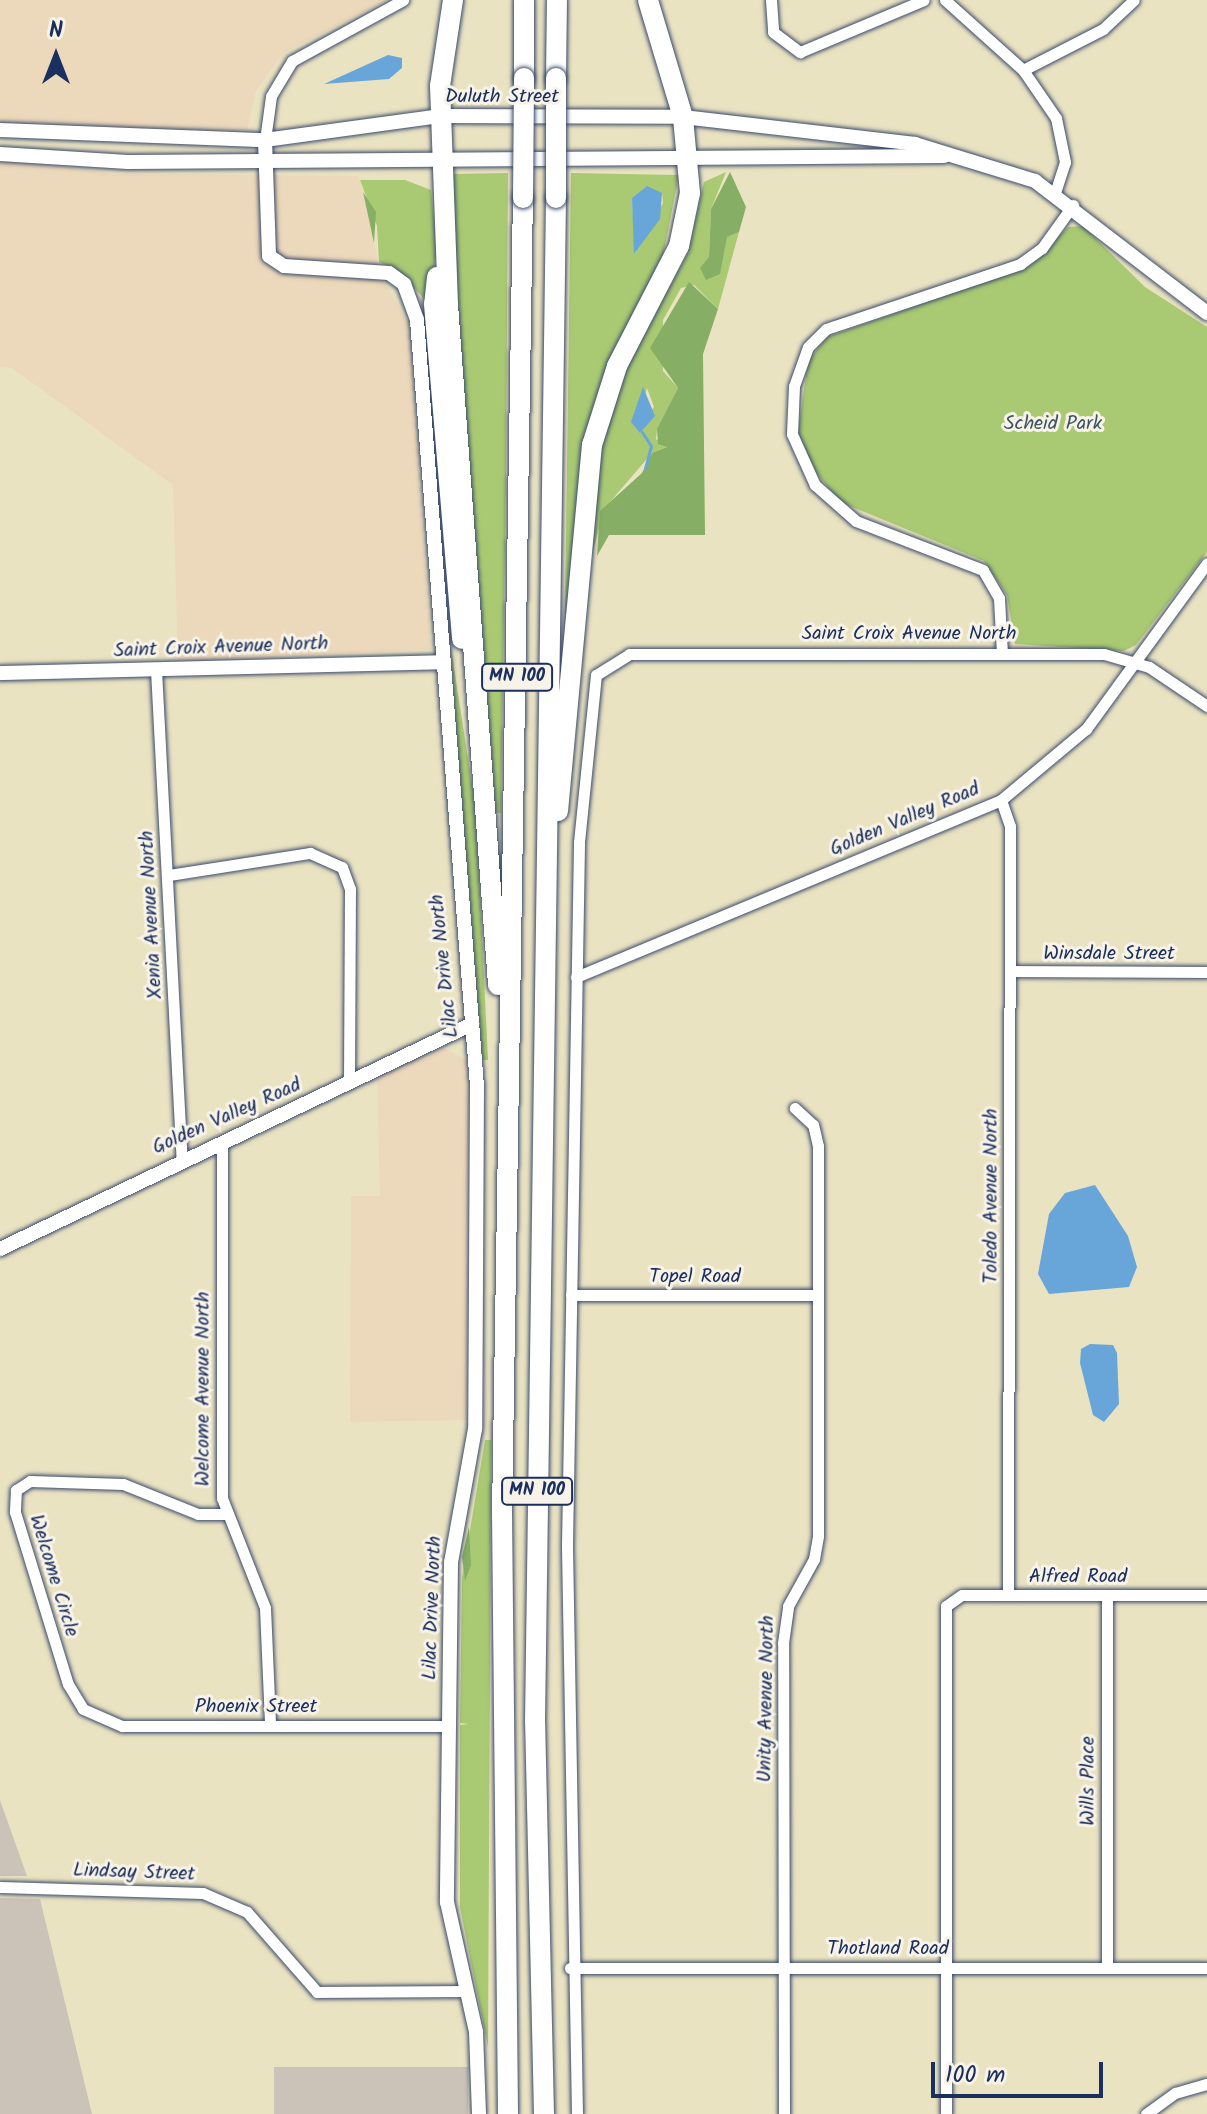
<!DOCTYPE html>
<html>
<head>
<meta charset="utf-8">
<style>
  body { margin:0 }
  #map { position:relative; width:1207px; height:2114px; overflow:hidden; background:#eae3c2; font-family:Kalam,sans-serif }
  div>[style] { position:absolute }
  .built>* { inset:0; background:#ecd8ba }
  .industrial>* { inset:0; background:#cbc3b8; transform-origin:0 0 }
  .green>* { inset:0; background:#a9ca72 }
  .forest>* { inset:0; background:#86ae64 }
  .water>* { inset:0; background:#68a6da }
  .stream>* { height:3px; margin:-1.5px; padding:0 1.5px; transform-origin:1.5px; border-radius:1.5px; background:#68a6da }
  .roads { filter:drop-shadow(0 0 2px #3a4a6d) drop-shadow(0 0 2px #3a4a6d) }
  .minor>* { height:11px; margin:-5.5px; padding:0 5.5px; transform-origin:5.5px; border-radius:5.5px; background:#fff }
  .tertiary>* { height:14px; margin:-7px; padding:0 7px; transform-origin:7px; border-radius:7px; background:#fff }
  .motorway>* { height:20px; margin:-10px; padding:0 10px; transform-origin:10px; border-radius:10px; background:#fff }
  .bridges { filter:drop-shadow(0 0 2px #3a4a6d) drop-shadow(0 0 2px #3a4a6d) }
  .motorway-bridge>* { height:20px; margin:-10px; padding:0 10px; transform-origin:10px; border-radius:10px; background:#fff }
  span { translate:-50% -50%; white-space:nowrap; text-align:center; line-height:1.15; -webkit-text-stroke:6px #f7f3e8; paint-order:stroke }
  .shield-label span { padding:2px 6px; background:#f7f3e8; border:2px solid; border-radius:6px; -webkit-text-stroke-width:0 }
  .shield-label { font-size:18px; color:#1b2f5e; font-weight:700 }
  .street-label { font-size:20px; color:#1b2f5e }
  .park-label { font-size:20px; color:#3e5663 }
  .north { position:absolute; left:16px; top:16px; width:80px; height:80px; -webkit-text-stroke:6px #f7f3e8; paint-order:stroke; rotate:0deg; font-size:22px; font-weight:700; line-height:32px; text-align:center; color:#1b2f5e }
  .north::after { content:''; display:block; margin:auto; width:28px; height:36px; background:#1b2f5e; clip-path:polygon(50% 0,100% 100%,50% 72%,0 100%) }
  .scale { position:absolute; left:931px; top:2062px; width:172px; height:36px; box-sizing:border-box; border:4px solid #1b2f5e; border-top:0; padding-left:10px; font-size:24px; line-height:28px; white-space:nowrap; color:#1b2f5e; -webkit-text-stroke:6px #f7f3e8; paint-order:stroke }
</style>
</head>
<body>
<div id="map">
  <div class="built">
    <i style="clip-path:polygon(0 0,387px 0,283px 53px,256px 91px,247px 130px,69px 132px,0 124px)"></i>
    <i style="clip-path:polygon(0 158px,114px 174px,359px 176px,382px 278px,409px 325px,431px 649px,178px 662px,173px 485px,12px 368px,0 367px)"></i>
    <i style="clip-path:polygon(444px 1048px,470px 1061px,467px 1420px,350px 1422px,351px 1196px,380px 1196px,377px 1075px)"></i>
  </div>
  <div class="industrial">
    <i style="clip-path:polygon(0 1800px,27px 1876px,0 1876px)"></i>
    <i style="clip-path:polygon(0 1898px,40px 1899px,92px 2114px,0 2114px)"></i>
    <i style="left:468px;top:2067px;width:47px;height:194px;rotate:90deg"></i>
  </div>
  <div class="green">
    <i style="clip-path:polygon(evenodd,726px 172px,711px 209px,709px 258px,717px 264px,726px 237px,739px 232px,718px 309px,694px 285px,681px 288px,663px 320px,663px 371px,678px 388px,657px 430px,656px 439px,667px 447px,652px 453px,604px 509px,587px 574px,592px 477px,612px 392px,688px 253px,704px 182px,726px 172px,647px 388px,654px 407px,637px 429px,647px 388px)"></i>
    <i style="clip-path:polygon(508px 173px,506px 471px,501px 813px,495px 813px,457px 347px,453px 174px)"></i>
    <i style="clip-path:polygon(evenodd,571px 173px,679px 175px,662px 261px,612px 365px,571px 614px,565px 614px,571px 173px,643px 190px,662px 193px,663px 203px,635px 253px,632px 198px,643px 190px)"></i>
    <i style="clip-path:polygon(360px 180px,405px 180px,431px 190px,437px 250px,427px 302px,399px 271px,379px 262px,377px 226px)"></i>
    <i style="clip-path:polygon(1083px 226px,1145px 287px,1207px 327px,1207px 552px,1136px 645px,1124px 651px,1015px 644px,1007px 595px,984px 561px,840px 502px,814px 470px,798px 432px,808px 361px,827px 337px,1028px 267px,1068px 227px)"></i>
    <i style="clip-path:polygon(450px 642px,476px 810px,488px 1060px,482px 1060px,469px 933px)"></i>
    <i style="clip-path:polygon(485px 1440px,491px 1440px,488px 2047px,460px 1907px,460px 1725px,469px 1724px,460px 1723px,462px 1578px)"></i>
  </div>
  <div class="forest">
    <i style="clip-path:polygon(730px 172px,746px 207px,739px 232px,727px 237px,720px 274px,706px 280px,700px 268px,709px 257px,711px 209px)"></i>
    <i style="clip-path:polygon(363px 192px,376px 212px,374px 243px)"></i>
    <i style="clip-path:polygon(689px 282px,718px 309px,703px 354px,705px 535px,609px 535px,597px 556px,600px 511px,642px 473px,652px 453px,667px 447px,658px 444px,657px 429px,678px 388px,650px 348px)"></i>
    <i style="clip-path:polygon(469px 1527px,471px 1565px,465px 1581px,462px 1557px)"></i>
  </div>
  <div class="water">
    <i style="clip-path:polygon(388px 55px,402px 58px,402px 68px,389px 79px,324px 84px)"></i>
    <i style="clip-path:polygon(647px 186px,662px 193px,660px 219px,634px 254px,632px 198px)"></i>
    <i style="clip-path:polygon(643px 387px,655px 416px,640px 433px,631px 422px)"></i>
    <i style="clip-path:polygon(1095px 1185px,1128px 1236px,1137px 1267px,1129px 1287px,1049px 1294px,1038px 1274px,1049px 1214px,1065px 1193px)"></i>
    <i style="clip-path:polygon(1090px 1344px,1113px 1345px,1117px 1353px,1119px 1404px,1104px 1422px,1093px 1415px,1080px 1363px,1081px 1349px)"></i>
  </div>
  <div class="stream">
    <i style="left:642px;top:432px;width:17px;rotate:57deg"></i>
    <i style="left:651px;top:446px;width:23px;rotate:105deg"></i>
  </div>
  <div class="roads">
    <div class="minor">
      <i style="left:771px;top:0;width:32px;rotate:86deg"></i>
      <i style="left:773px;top:32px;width:34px;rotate:37deg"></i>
      <i style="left:800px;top:52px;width:134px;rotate:-22.8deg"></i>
      <i style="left:945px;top:0;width:105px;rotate:41.9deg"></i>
      <i style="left:1023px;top:70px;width:58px;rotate:55.5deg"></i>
      <i style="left:1056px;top:118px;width:45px;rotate:78.4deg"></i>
      <i style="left:1065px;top:162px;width:33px;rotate:108deg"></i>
      <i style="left:1023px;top:70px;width:90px;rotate:-27.1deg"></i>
      <i style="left:1103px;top:29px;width:42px;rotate:-43.1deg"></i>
      <i style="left:265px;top:140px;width:44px;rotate:-82.2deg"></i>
      <i style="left:271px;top:96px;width:41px;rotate:-59deg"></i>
      <i style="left:292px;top:61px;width:127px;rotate:-28.8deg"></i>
      <i style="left:1002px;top:654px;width:56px;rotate:-93.1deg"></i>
      <i style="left:999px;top:598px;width:32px;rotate:-120deg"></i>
      <i style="left:983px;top:570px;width:136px;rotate:-158.9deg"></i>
      <i style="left:856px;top:521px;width:55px;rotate:-138.7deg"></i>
      <i style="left:815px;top:485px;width:56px;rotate:-114.3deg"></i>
      <i style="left:792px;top:434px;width:48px;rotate:-87.6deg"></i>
      <i style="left:794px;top:386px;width:41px;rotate:-70.3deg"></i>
      <i style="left:808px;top:347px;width:25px;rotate:-45deg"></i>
      <i style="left:826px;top:329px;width:205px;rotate:-18.5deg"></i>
      <i style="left:1020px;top:264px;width:27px;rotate:-36deg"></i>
      <i style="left:1042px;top:248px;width:53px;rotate:-54.2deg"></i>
      <i style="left:156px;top:670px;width:490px;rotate:87deg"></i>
      <i style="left:1001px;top:800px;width:28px;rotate:71deg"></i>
      <i style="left:1010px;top:826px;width:769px;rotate:90.15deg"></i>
      <i style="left:169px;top:875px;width:143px;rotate:-8.9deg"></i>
      <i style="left:310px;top:853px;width:35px;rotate:24deg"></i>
      <i style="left:342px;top:867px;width:23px;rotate:70deg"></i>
      <i style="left:350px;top:889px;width:194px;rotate:90.3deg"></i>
      <i style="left:1011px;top:971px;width:196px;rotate:0.3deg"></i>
      <i style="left:576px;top:977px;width:460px;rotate:-22.6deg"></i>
      <i style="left:1001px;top:800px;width:111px;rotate:-39.9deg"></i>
      <i style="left:1086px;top:729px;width:205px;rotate:-53.9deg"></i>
      <i style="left:222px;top:1142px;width:356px;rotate:90deg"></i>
      <i style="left:222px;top:1498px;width:118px;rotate:68.6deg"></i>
      <i style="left:265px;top:1608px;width:115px;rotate:87.5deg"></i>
      <i style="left:571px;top:1295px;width:247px"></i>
      <i style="left:225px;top:1514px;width:27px;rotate:180deg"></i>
      <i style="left:198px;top:1514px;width:81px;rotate:-158.2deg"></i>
      <i style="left:123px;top:1484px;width:93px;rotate:-178.2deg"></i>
      <i style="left:30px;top:1481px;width:17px;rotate:147deg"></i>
      <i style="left:16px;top:1490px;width:22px;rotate:93deg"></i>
      <i style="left:15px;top:1512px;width:180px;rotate:72.9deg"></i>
      <i style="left:68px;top:1684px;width:29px;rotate:59deg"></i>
      <i style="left:83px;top:1709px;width:43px;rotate:23.6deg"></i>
      <i style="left:122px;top:1726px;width:327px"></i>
      <i style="left:1107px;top:1595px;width:372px;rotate:90deg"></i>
      <i style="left:0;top:1887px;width:203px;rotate:1.7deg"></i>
      <i style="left:203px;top:1893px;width:48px;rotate:23.4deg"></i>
      <i style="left:247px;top:1912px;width:106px;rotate:48.8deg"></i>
      <i style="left:317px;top:1992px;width:147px;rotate:-0.4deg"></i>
      <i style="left:570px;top:1968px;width:637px"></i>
      <i style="left:577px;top:2114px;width:568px;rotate:-91.01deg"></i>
      <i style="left:567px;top:1546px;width:704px;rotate:-89.02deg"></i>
      <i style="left:579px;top:842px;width:168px;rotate:-84.2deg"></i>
      <i style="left:596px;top:675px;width:39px;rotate:-32deg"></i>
      <i style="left:629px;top:654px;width:475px"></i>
      <i style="left:1104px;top:654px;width:47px;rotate:16.1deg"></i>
      <i style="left:1149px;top:667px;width:70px;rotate:33.9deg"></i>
      <i style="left:784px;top:2114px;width:471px;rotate:-90.1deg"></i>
      <i style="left:783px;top:1643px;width:37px;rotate:-82deg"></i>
      <i style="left:788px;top:1606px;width:54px;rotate:-61deg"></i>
      <i style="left:814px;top:1559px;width:23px;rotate:-80deg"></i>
      <i style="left:818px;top:1536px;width:390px;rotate:-90deg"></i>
      <i style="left:818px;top:1146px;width:22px;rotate:-103deg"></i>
      <i style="left:813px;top:1125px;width:25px;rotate:-137deg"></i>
      <i style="left:946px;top:2114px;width:508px;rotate:-90deg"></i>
      <i style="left:946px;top:1606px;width:19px;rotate:-35deg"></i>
      <i style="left:962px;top:1595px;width:245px"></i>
      <i style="left:1146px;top:2114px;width:36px;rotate:-36deg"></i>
      <i style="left:1175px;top:2093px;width:33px;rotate:-16deg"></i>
    </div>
    <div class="tertiary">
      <i style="left:0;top:130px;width:265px;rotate:2.2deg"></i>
      <i style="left:265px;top:140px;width:178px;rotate:-7.8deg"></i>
      <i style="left:441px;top:116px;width:242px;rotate:0.2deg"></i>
      <i style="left:683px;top:117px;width:234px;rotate:6.6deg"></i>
      <i style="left:915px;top:144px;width:126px;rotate:17.1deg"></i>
      <i style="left:1035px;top:181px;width:217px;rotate:37.5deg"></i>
      <i style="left:265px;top:140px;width:116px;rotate:88deg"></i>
      <i style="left:269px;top:256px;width:18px;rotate:34deg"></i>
      <i style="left:284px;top:266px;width:105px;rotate:3.8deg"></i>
      <i style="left:389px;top:273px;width:19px;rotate:36deg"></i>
      <i style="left:404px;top:284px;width:38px;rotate:70deg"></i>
      <i style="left:417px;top:320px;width:768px;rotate:85.52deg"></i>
      <i style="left:477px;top:1086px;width:343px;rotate:90.3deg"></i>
      <i style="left:475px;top:1429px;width:135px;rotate:100.2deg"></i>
      <i style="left:451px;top:1562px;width:340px;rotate:90.7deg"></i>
      <i style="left:447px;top:1902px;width:133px;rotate:77.4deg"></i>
      <i style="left:476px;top:2032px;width:82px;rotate:87.9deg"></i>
      <i style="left:0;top:154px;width:128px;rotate:3.6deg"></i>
      <i style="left:128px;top:162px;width:816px;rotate:-0.42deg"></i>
      <i style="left:0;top:673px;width:444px;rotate:-1.4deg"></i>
      <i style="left:0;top:1249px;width:523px;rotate:-25.49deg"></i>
    </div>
    <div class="motorway">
      <i style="left:453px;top:0;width:87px;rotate:98.6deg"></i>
      <i style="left:440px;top:86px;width:219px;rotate:87.9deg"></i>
      <i style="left:448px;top:305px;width:682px;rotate:85.79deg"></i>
      <i style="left:524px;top:78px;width:78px;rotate:-90deg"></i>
      <i style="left:556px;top:78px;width:78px;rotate:-89.3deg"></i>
      <i style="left:437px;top:277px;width:27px;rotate:96deg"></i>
      <i style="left:434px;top:304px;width:336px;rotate:85.2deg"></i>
      <i style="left:558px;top:811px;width:368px;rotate:-84.7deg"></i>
      <i style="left:592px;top:445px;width:83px;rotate:-72.4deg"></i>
      <i style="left:617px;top:366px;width:135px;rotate:-62.7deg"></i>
      <i style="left:679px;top:246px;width:54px;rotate:-78.3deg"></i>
      <i style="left:690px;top:193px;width:76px;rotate:-95.3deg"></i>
      <i style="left:683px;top:117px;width:122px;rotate:-106.7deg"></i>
      <i style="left:508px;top:2114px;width:598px;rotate:-90.57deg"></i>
      <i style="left:502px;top:1516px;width:1318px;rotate:-89.09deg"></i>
      <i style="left:544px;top:2114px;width:392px;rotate:-91.3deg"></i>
      <i style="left:535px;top:1722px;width:1524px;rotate:-89.21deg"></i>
    </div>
  </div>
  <div class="bridges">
    <div class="motorway-bridge">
      <i style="left:523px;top:198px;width:120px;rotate:-89.5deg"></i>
      <i style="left:556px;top:198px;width:120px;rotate:-90deg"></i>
    </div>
  </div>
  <div class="shield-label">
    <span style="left:517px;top:677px">MN 100</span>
    <span style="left:537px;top:1491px">MN 100</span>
  </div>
  <div class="street-label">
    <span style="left:502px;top:97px">Duluth Street</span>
    <span style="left:909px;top:634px">Saint Croix Avenue North</span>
    <span style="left:221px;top:648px;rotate:-2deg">Saint Croix Avenue North</span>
    <span style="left:905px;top:820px;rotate:-23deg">Golden Valley Road</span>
    <span style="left:152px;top:915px;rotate:-93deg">Xenia Avenue North</span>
    <span style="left:1109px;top:954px">Winsdale Street</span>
    <span style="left:445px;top:966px;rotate:-96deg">Lilac Drive North</span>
    <span style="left:227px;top:1117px;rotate:-24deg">Golden Valley Road</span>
    <span style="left:992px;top:1196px;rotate:-90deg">Toledo Avenue North</span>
    <span style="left:695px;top:1277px">Topel Road</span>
    <span style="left:204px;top:1389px;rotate:-90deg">Welcome Avenue North</span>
    <span style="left:53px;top:1576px;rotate:73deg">Welcome Circle</span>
    <span style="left:1078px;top:1577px">Alfred Road</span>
    <span style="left:433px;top:1608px;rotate:-88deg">Lilac Drive North</span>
    <span style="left:767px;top:1699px;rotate:-89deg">Unity Avenue North</span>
    <span style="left:256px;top:1707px">Phoenix Street</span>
    <span style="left:1089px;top:1781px;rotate:-90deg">Wills Place</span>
    <span style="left:134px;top:1873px;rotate:2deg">Lindsay Street</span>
    <span style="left:888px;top:1949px">Thotland Road</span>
  </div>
  <div class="park-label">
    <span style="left:1053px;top:424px">Scheid Park</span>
  </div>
  <div class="north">N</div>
  <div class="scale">100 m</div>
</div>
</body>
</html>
